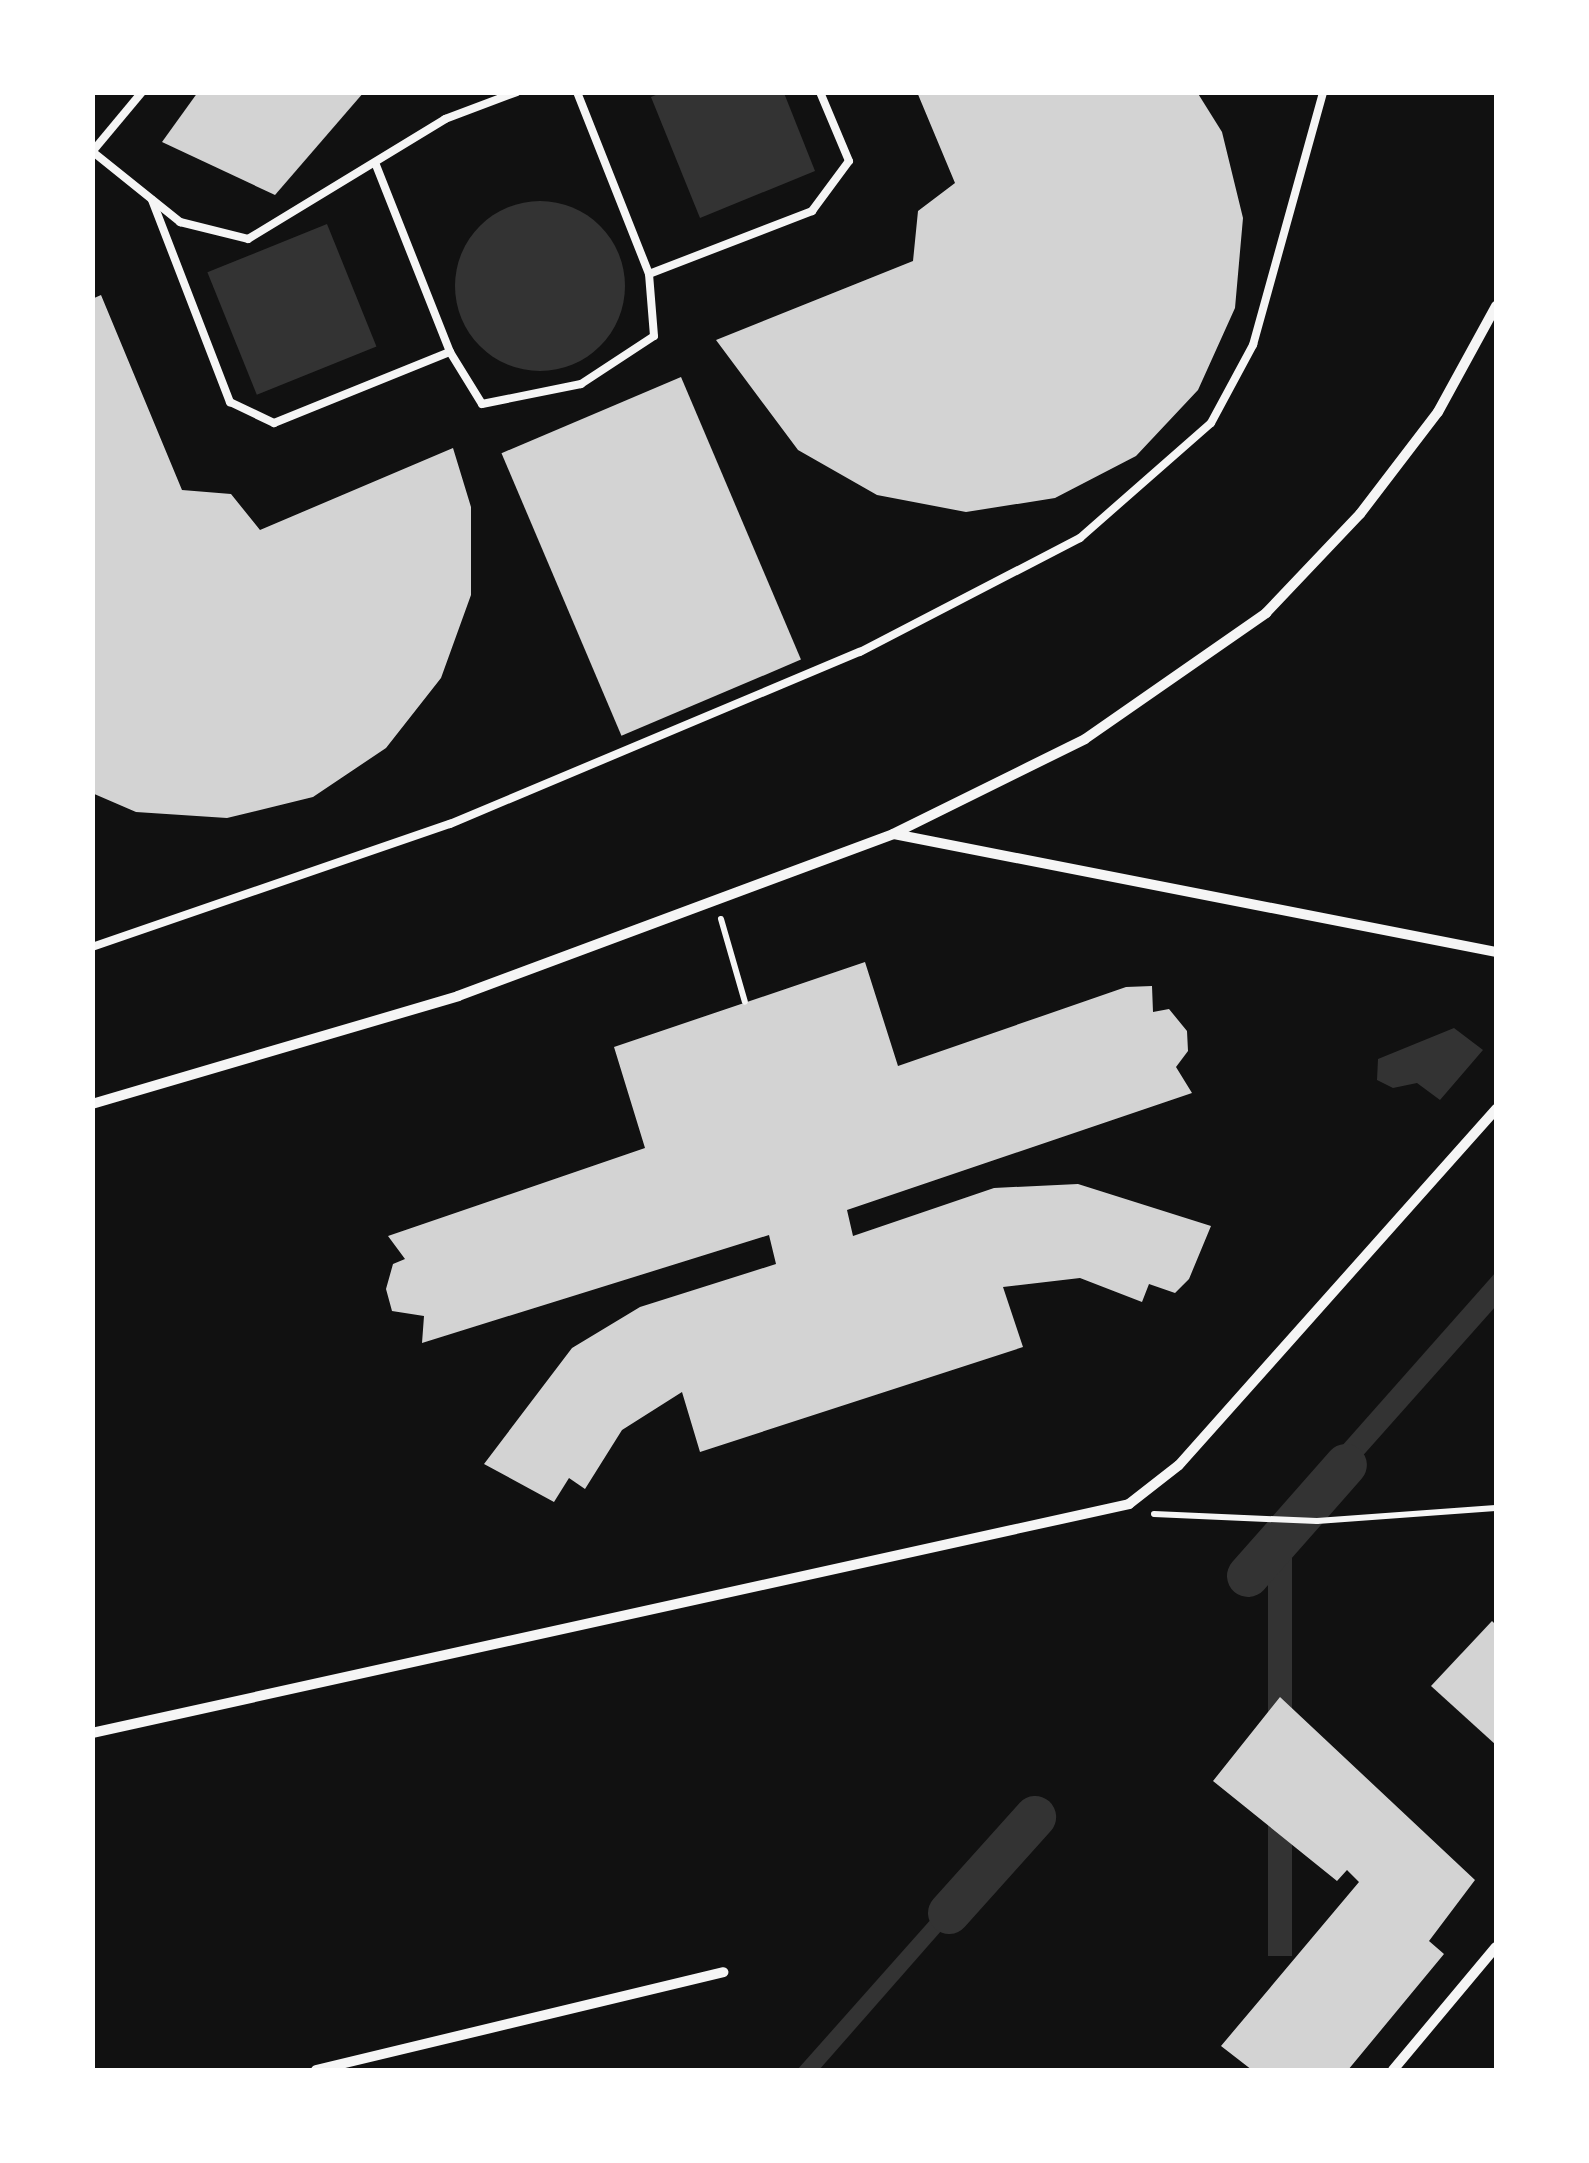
<!DOCTYPE html>
<html>
<head>
<meta charset="utf-8">
<style>
  body { margin:0 }
  #map { position:relative; width:1589px; height:2163px; overflow:hidden; background:#111; font-family:Poppins,sans-serif }
  div>[style] { position:absolute }
  .water>* { inset:0; background:#333; transform-origin:0 0 }
  .round { border-radius:50% }
  .canal>* { height:42px; margin:-21px; padding:0 21px; transform-origin:21px; border-radius:21px; background:#333 }
  .building>* { inset:0; background:#d3d3d3; transform-origin:0 0 }
  .path>* { height:6px; margin:-3px; padding:0 3px; transform-origin:3px; border-radius:3px; background:#f5f5f5 }
  .service>* { height:8px; margin:-4px; padding:0 4px; transform-origin:4px; border-radius:4px; background:#f5f5f5 }
  .minor>* { height:10px; margin:-5px; padding:0 5px; transform-origin:5px; border-radius:5px; background:#f5f5f5 }
  span { translate:-50% -50%; white-space:nowrap; text-align:center; line-height:1.15; -webkit-text-stroke:8px #fff; paint-order:stroke }
  .frame { position:absolute; inset:0; border:95px solid #fff; pointer-events:none }
</style>
</head>
<body>
<div id="map">
  <div class="water">
    <i style="clip-path:polygon(663px 92px,784px 93px,815px 171px,700px 218px,651px 97px)"></i>
    <i class="round" style="left:455px;top:201px;width:170px;height:170px"></i>
    <i style="left:327px;top:224px;width:132px;height:129px;rotate:68deg"></i>
    <i style="clip-path:polygon(1454px 1028px,1483px 1050px,1440px 1100px,1417px 1083px,1393px 1088px,1377px 1080px,1378px 1059px)"></i>
    <i style="clip-path:polygon(1496px 1272px,1496px 1306px,1318px 1506px,1287px 1508px)"></i>
    <i style="left:1268px;top:1534px;width:24px;height:422px"></i>
    <i style="clip-path:polygon(981px 1863px,992px 1873px,819px 2070px,797px 2070px)"></i>
  </div>
  <div class="canal">
    <i style="left:1248px;top:1576px;width:148px;rotate:-48.6deg"></i>
    <i style="left:949px;top:1913px;width:129px;rotate:-48.1deg"></i>
  </div>
  <div class="building">
    <i style="clip-path:polygon(198px 92px,364px 92px,275px 195px,162px 142px)"></i>
    <i style="clip-path:polygon(917px 92px,1197px 92px,1222px 132px,1243px 218px,1235px 308px,1198px 390px,1136px 456px,1055px 498px,966px 512px,877px 495px,798px 450px,716px 340px,913px 261px,918px 211px,955px 183px)"></i>
    <i style="clip-path:polygon(101px 295px,182px 490px,231px 494px,260px 530px,453px 448px,471px 507px,471px 595px,441px 678px,386px 748px,313px 797px,227px 818px,136px 812px,92px 793px,92px 299px)"></i>
    <i style="left:681px;top:377px;width:307px;height:195px;rotate:67deg"></i>
    <i style="clip-path:polygon(865px 962px,898px 1066px,1126px 987px,1152px 986px,1153px 1012px,1169px 1009px,1187px 1031px,1188px 1051px,1176px 1067px,1192px 1093px,847px 1210px,853px 1236px,994px 1188px,1078px 1184px,1211px 1226px,1189px 1279px,1175px 1293px,1149px 1284px,1142px 1302px,1080px 1278px,1003px 1287px,1023px 1347px,700px 1452px,682px 1392px,622px 1430px,585px 1489px,569px 1478px,554px 1502px,484px 1464px,572px 1348px,640px 1307px,776px 1264px,769px 1235px,422px 1343px,424px 1316px,392px 1311px,386px 1289px,393px 1264px,405px 1259px,388px 1236px,645px 1148px,614px 1047px)"></i>
    <i style="clip-path:polygon(1492px 1621px,1496px 1625px,1496px 1745px,1431px 1686px)"></i>
    <i style="clip-path:polygon(1280px 1697px,1475px 1880px,1429px 1941px,1444px 1954px,1348px 2070px,1252px 2070px,1221px 2046px,1359px 1882px,1347px 1870px,1337px 1881px,1213px 1781px)"></i>
  </div>
  <div class="path">
    <i style="left:721px;top:919px;width:86px;rotate:73.9deg"></i>
    <i style="left:1154px;top:1514px;width:163px;rotate:2.5deg"></i>
    <i style="left:1317px;top:1521px;width:179px;rotate:-4.2deg"></i>
  </div>
  <div class="service">
    <i style="left:577px;top:92px;width:196px;rotate:68.4deg"></i>
    <i style="left:92px;top:152px;width:78px;rotate:-50.2deg"></i>
    <i style="left:93px;top:152px;width:112px;rotate:38.8deg"></i>
    <i style="left:180px;top:222px;width:70px;rotate:14deg"></i>
    <i style="left:248px;top:239px;width:231px;rotate:-31.3deg"></i>
    <i style="left:445px;top:119px;width:77px;rotate:-20.6deg"></i>
    <i style="left:376px;top:165px;width:201px;rotate:68.4deg"></i>
    <i style="left:152px;top:200px;width:217px;rotate:68.9deg"></i>
    <i style="left:230px;top:402px;width:49px;rotate:25.5deg"></i>
    <i style="left:274px;top:423px;width:190px;rotate:-22deg"></i>
    <i style="left:450px;top:352px;width:61px;rotate:58.4deg"></i>
    <i style="left:482px;top:404px;width:101px;rotate:-11.4deg"></i>
    <i style="left:581px;top:384px;width:87px;rotate:-33.3deg"></i>
    <i style="left:654px;top:336px;width:62px;rotate:-94.6deg"></i>
    <i style="left:649px;top:274px;width:175px;rotate:-21.1deg"></i>
    <i style="left:812px;top:211px;width:62px;rotate:-53.5deg"></i>
    <i style="left:849px;top:161px;width:75px;rotate:-112.8deg"></i>
    <i style="left:92px;top:947px;width:379px;rotate:-19deg"></i>
    <i style="left:450px;top:824px;width:445px;rotate:-22.8deg"></i>
    <i style="left:860px;top:652px;width:248px;rotate:-27.4deg"></i>
    <i style="left:1080px;top:538px;width:174px;rotate:-41.3deg"></i>
    <i style="left:1211px;top:423px;width:89px;rotate:-61.7deg"></i>
    <i style="left:1253px;top:345px;width:263px;rotate:-74.5deg"></i>
  </div>
  <div class="minor">
    <i style="left:894px;top:834px;width:613px;rotate:11.09deg"></i>
    <i style="left:92px;top:1104px;width:382px;rotate:-16.4deg"></i>
    <i style="left:458px;top:996px;width:464px;rotate:-20.4deg"></i>
    <i style="left:893px;top:834px;width:214px;rotate:-26.3deg"></i>
    <i style="left:1085px;top:739px;width:221px;rotate:-34.8deg"></i>
    <i style="left:1266px;top:613px;width:137px;rotate:-46.5deg"></i>
    <i style="left:1360px;top:514px;width:128px;rotate:-52.6deg"></i>
    <i style="left:1438px;top:412px;width:121px;rotate:-61.3deg"></i>
    <i style="left:92px;top:1733px;width:1062px;rotate:-12.45deg"></i>
    <i style="left:1129px;top:1504px;width:63px;rotate:-38deg"></i>
    <i style="left:1179px;top:1465px;width:477px;rotate:-48.3deg"></i>
    <i style="left:316px;top:2070px;width:419px;rotate:-13.5deg"></i>
    <i style="left:1393px;top:2070px;width:160px;rotate:-50.1deg"></i>
  </div>
  <div class="frame"></div>
</div>
</body>
</html>
